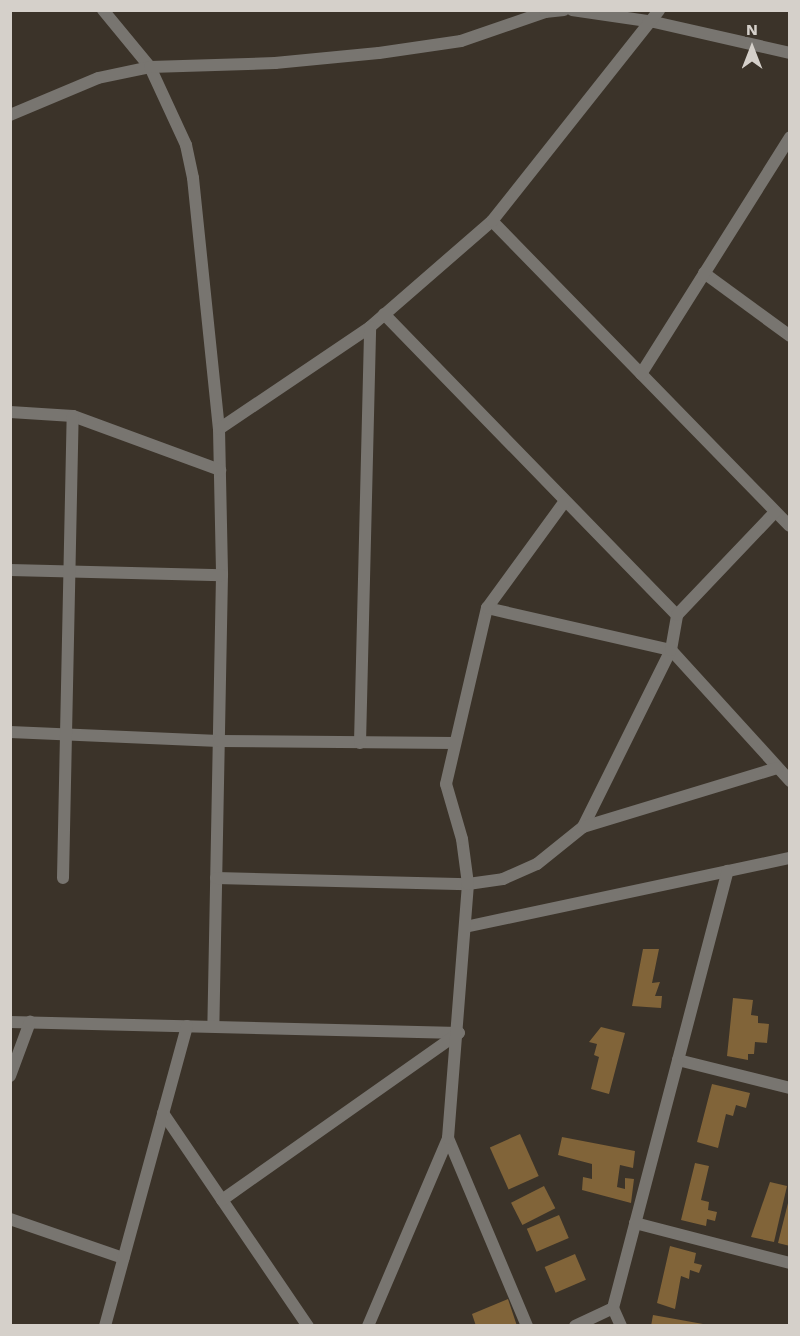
<!DOCTYPE html>
<html>
<head>
<meta charset="utf-8">
<style>
  body { margin:0 }
  #map { position:relative; width:800px; height:1336px; overflow:hidden; background:#3b3329; font-family:"Work Sans",sans-serif }
  div>[style] { position:absolute }
  .building>* { inset:0; background:#816439; transform-origin:0 0 }
  .minor>* { height:12px; margin:-6px; padding:0 6px; transform-origin:6px; border-radius:6px; background:#787570 }
  span { translate:-50% -50%; white-space:nowrap; text-align:center; line-height:1.15; -webkit-text-stroke:4.5px #3b3329; paint-order:stroke }
  .frame { position:absolute; inset:0; border:12px solid #d5d0ca; pointer-events:none }
  .north { position:absolute; left:722px; top:18px; width:60px; height:60px; -webkit-text-stroke:4px #3b3329; paint-order:stroke; rotate:0deg; font-size:16px; font-weight:700; line-height:24px; text-align:center; color:#d5d0ca }
  .north::after { content:''; display:block; margin:auto; width:21px; height:27px; background:#d5d0ca; clip-path:polygon(50% 0,100% 100%,50% 72%,0 100%) }
</style>
</head>
<body>
<div id="map">
  <div class="building">
    <i style="clip-path:polygon(643px 949px,659px 949px,652px 983px,660px 982px,655px 996px,662px 996px,661px 1008px,632px 1006px)"></i>
    <i style="clip-path:polygon(733px 998px,753px 1000px,751px 1015px,758px 1016px,758px 1023px,769px 1024px,767px 1043px,755px 1042px,754px 1054px,748px 1054px,748px 1060px,727px 1056px)"></i>
    <i style="clip-path:polygon(601px 1027px,625px 1033px,609px 1094px,591px 1089px,599px 1057px,594px 1055px,597px 1044px,589px 1042px)"></i>
    <i style="clip-path:polygon(712px 1084px,750px 1093px,746px 1108px,736px 1105px,733px 1116px,726px 1114px,718px 1148px,697px 1142px)"></i>
    <i style="left:520px;top:1134px;width:46px;height:33px;rotate:66deg"></i>
    <i style="clip-path:polygon(562px 1137px,635px 1151px,633px 1168px,620px 1165px,617px 1187px,625px 1189px,625px 1178px,634px 1179px,631px 1203px,582px 1190px,583px 1177px,592px 1179px,592px 1164px,558px 1155px)"></i>
    <i style="clip-path:polygon(695px 1163px,709px 1166px,701px 1200px,709px 1202px,708px 1210px,717px 1212px,715px 1221px,707px 1219px,706px 1226px,681px 1220px)"></i>
    <i style="clip-path:polygon(770px 1182px,787px 1186px,774px 1242px,751px 1237px)"></i>
    <i style="left:544px;top:1186px;width:25px;height:37px;rotate:63deg"></i>
    <i style="clip-path:polygon(789px 1199px,790px 1200px,790px 1246px,778px 1243px)"></i>
    <i style="left:559px;top:1215px;width:25px;height:35px;rotate:67deg"></i>
    <i style="clip-path:polygon(670px 1246px,696px 1253px,694px 1263px,702px 1265px,699px 1273px,690px 1270px,689px 1279px,681px 1276px,675px 1309px,657px 1303px)"></i>
    <i style="left:575px;top:1254px;width:28px;height:33px;rotate:67deg"></i>
    <i style="clip-path:polygon(508px 1299px,517px 1326px,476px 1326px,472px 1314px)"></i>
    <i style="clip-path:polygon(653px 1315px,703px 1324px,703px 1326px,651px 1326px)"></i>
  </div>
  <div class="minor">
    <i style="left:103px;top:10px;width:74px;rotate:50.5deg"></i>
    <i style="left:150px;top:67px;width:86px;rotate:65.2deg"></i>
    <i style="left:186px;top:145px;width:34px;rotate:78deg"></i>
    <i style="left:193px;top:178px;width:252px;rotate:84.1deg"></i>
    <i style="left:219px;top:429px;width:146px;rotate:88.8deg"></i>
    <i style="left:222px;top:575px;width:451px;rotate:91.1deg"></i>
    <i style="left:572px;top:10px;width:83px;rotate:8.3deg"></i>
    <i style="left:654px;top:22px;width:139px;rotate:12.8deg"></i>
    <i style="left:10px;top:115px;width:95px;rotate:-22.8deg"></i>
    <i style="left:98px;top:78px;width:53px;rotate:-11.9deg"></i>
    <i style="left:150px;top:67px;width:125px;rotate:-1.8deg"></i>
    <i style="left:275px;top:63px;width:104px;rotate:-5.5deg"></i>
    <i style="left:379px;top:53px;width:83px;rotate:-8.3deg"></i>
    <i style="left:461px;top:41px;width:89px;rotate:-19deg"></i>
    <i style="left:545px;top:12px;width:19px;rotate:-6deg"></i>
    <i style="left:492px;top:221px;width:426px;rotate:45.7deg"></i>
    <i style="left:704px;top:273px;width:107px;rotate:36.2deg"></i>
    <i style="left:384px;top:314px;width:420px;rotate:45.8deg"></i>
    <i style="left:641px;top:374px;width:280px;rotate:-57.8deg"></i>
    <i style="left:10px;top:412px;width:63px;rotate:3.6deg"></i>
    <i style="left:73px;top:416px;width:157px;rotate:20.2deg"></i>
    <i style="left:219px;top:429px;width:182px;rotate:-34deg"></i>
    <i style="left:370px;top:327px;width:162px;rotate:-41deg"></i>
    <i style="left:492px;top:221px;width:269px;rotate:-51.6deg"></i>
    <i style="left:10px;top:570px;width:212px;rotate:1.4deg"></i>
    <i style="left:487px;top:608px;width:189px;rotate:12.9deg"></i>
    <i style="left:671px;top:650px;width:177px;rotate:47.7deg"></i>
    <i style="left:10px;top:732px;width:209px;rotate:2.5deg"></i>
    <i style="left:219px;top:741px;width:236px;rotate:0.5deg"></i>
    <i style="left:360px;top:743px;width:416px;rotate:-88.6deg"></i>
    <i style="left:583px;top:827px;width:198px;rotate:-63.6deg"></i>
    <i style="left:671px;top:650px;width:36px;rotate:-80deg"></i>
    <i style="left:677px;top:615px;width:142px;rotate:-46.4deg"></i>
    <i style="left:63px;top:878px;width:462px;rotate:-88.8deg"></i>
    <i style="left:216px;top:878px;width:252px;rotate:1.4deg"></i>
    <i style="left:468px;top:884px;width:35px;rotate:-8deg"></i>
    <i style="left:503px;top:879px;width:37px;rotate:-24deg"></i>
    <i style="left:537px;top:864px;width:59px;rotate:-38.8deg"></i>
    <i style="left:583px;top:827px;width:203px;rotate:-16.9deg"></i>
    <i style="left:465px;top:927px;width:332px;rotate:-12deg"></i>
    <i style="left:10px;top:1022px;width:449px;rotate:1.4deg"></i>
    <i style="left:678px;top:1060px;width:115px;rotate:14deg"></i>
    <i style="left:10px;top:1076px;width:58px;rotate:-69.7deg"></i>
    <i style="left:163px;top:1113px;width:258px;rotate:55.8deg"></i>
    <i style="left:448px;top:1138px;width:204px;rotate:67.2deg"></i>
    <i style="left:222px;top:1200px;width:290px;rotate:-35.2deg"></i>
    <i style="left:10px;top:1219px;width:120px;rotate:19deg"></i>
    <i style="left:635px;top:1223px;width:160px;rotate:14.5deg"></i>
    <i style="left:105px;top:1326px;width:311px;rotate:-74.7deg"></i>
    <i style="left:368px;top:1326px;width:204px;rotate:-66.9deg"></i>
    <i style="left:448px;top:1138px;width:255px;rotate:-85.5deg"></i>
    <i style="left:468px;top:884px;width:45px;rotate:-97.6deg"></i>
    <i style="left:462px;top:839px;width:57px;rotate:-106.2deg"></i>
    <i style="left:446px;top:784px;width:181px;rotate:-76.9deg"></i>
    <i style="left:487px;top:608px;width:132px;rotate:-53.9deg"></i>
    <i style="left:575px;top:1326px;width:42px;rotate:-25.3deg"></i>
    <i style="left:621px;top:1326px;width:20px;rotate:-114deg"></i>
    <i style="left:613px;top:1308px;width:452px;rotate:-75.3deg"></i>
  </div>
  <div class="frame"></div>
  <div class="north">N</div>
</div>
</body>
</html>
